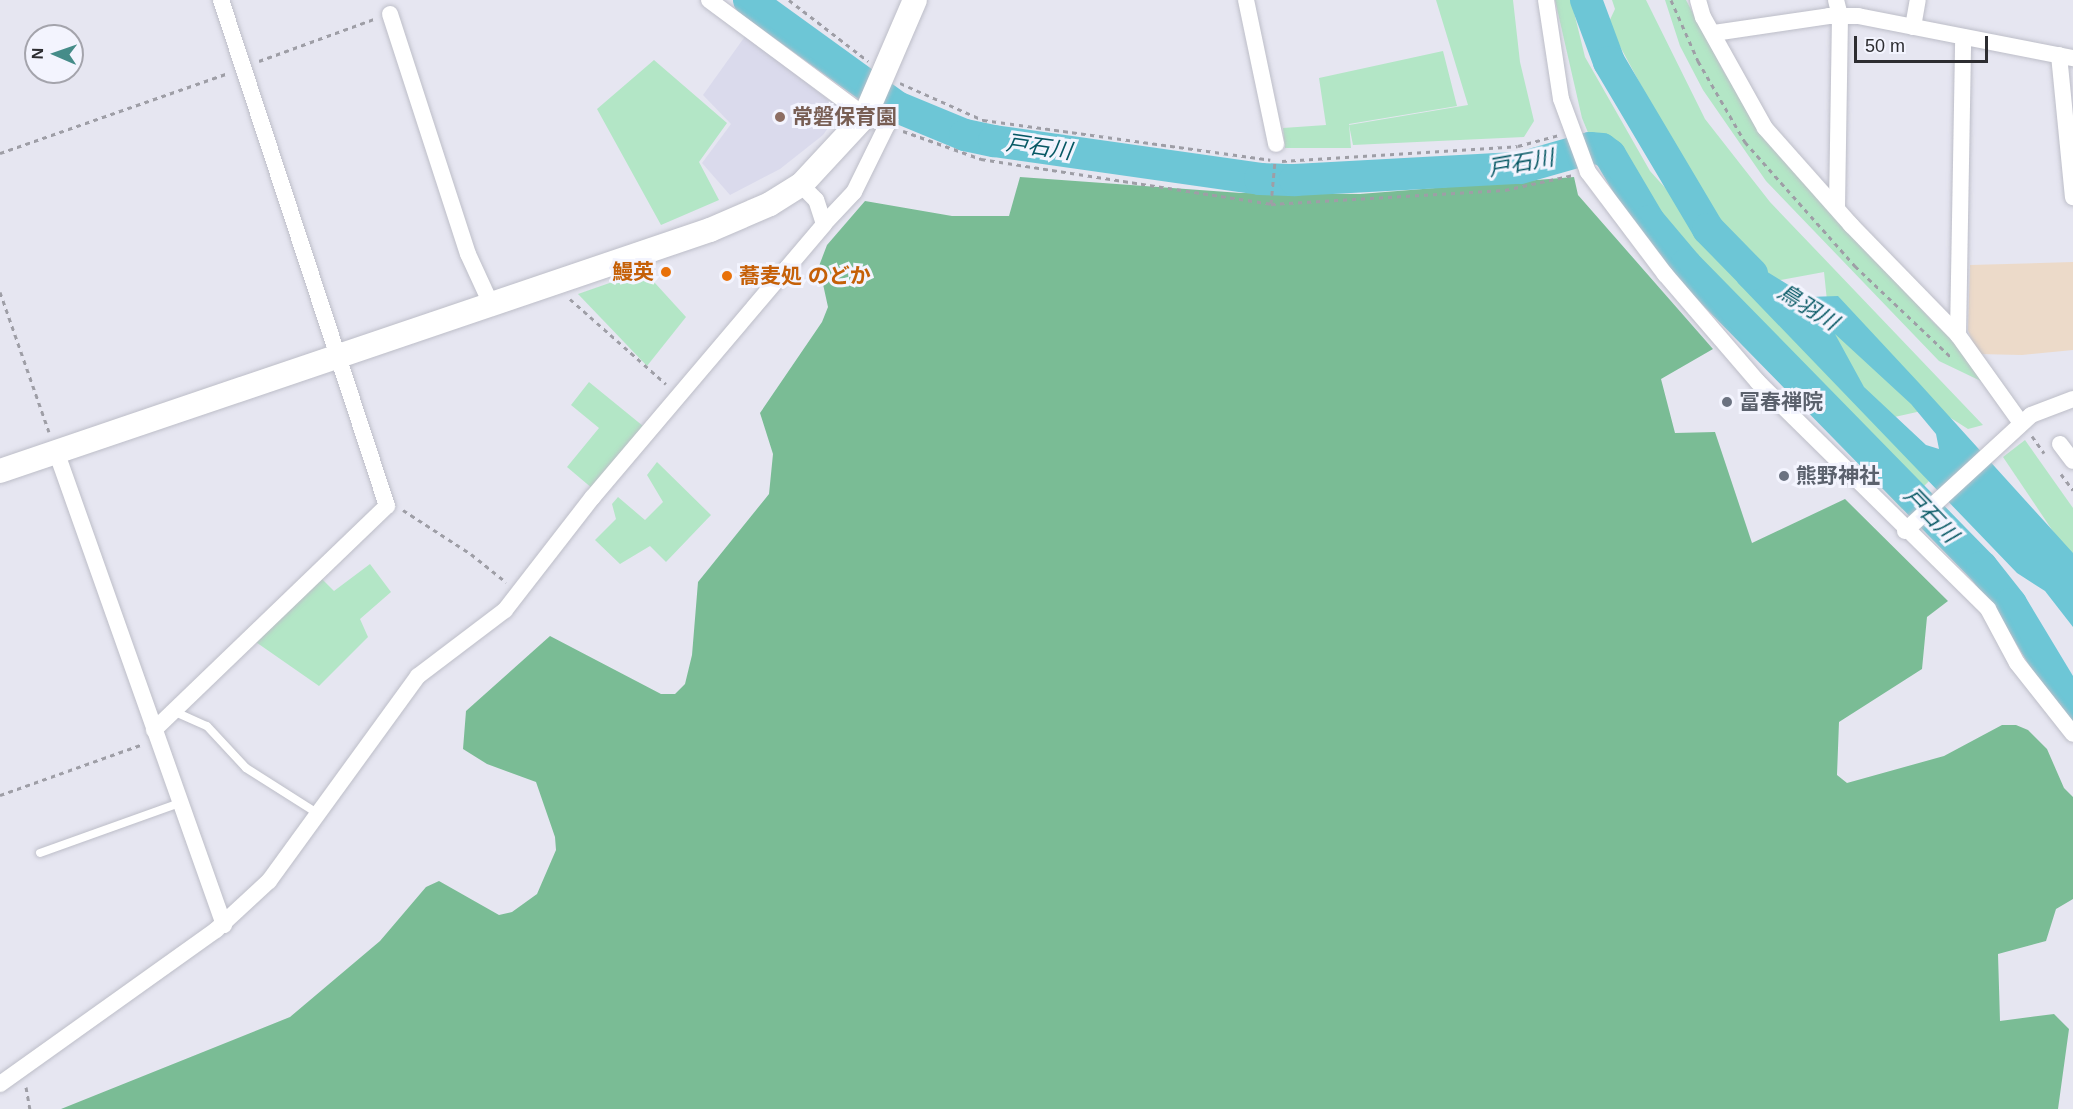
<!DOCTYPE html>
<html>
<head>
<meta charset="utf-8">
<style>
  body { margin:0 }
  #map { position:relative; width:2073px; height:1109px; overflow:hidden; background:#e6e6f1; font-family:Helvetica,"Noto Sans JP",sans-serif }
  div>[style] { position:absolute }
  .industrial>* { inset:0; background:#ecdac9 }
  .built>* { inset:0; background:#dadaec }
  .green>* { inset:0; background:#b3e6c6 }
  .forest>* { inset:0; background:#7abc95 }
  .water>* { inset:0; background:#6dc6d6 }
  .river>* { height:32px; margin:-16px; padding:0 16px; transform-origin:16px; border-radius:16px; background:#6dc6d6 }
  .path>* { height:3px; margin-top:-1.5px; transform-origin:0; background:repeating-linear-gradient(90deg,#9e9ea6 0 4.5px,transparent 0 9px) }
  .roads { filter:drop-shadow(0 0 2px #bdbec8) drop-shadow(0 0 2px #bdbec8) }
  .lane>* { height:8px; margin:-4px; padding:0 4px; transform-origin:4px; border-radius:4px; background:#fff }
  .street>* { height:16px; margin:-8px; padding:0 8px; transform-origin:8px; border-radius:8px; background:#fff }
  .secondary>* { height:24px; margin:-12px; padding:0 12px; transform-origin:12px; border-radius:12px; background:#fff }
  .dots>* { width:16px; height:16px; translate:-50% -50%; box-sizing:border-box; border:3px solid #f3f4fe; border-radius:50% }
  span { translate:-50% -50%; white-space:nowrap; text-align:center; line-height:1.15; -webkit-text-stroke:6px #f3f4fe; paint-order:stroke }
  .education-label { font-size:21px; color:#785e54; font-weight:700 }
  .left { translate:0 -50%; text-align:left }
  .food-label { font-size:21px; color:#c56008; font-weight:700 }
  .right { translate:-100% -50%; text-align:right }
  .worship-label { font-size:21px; color:#5b616d; font-weight:700 }
  .water-label { font-size:22px; color:#075864; font-style:italic }
  .north { position:absolute; left:24px; top:24px; width:60px; height:60px; box-sizing:border-box; background:#f3f4fe; border:2px solid #a4a4ac; border-radius:50%; rotate:272deg; font-size:16px; font-weight:700; line-height:24px; text-align:center; color:#2d2d31 }
  .north::after { content:''; display:block; margin:auto; width:21px; height:27px; background:#458c89; clip-path:polygon(50% 0,100% 100%,50% 72%,0 100%) }
  .scale { position:absolute; left:1854px; top:36px; width:134px; height:27px; box-sizing:border-box; border:3px solid #2d2d31; border-top:0; padding-left:8px; font-size:18px; line-height:21px; white-space:nowrap; color:#2d2d31; -webkit-text-stroke:4px #f3f4fe; paint-order:stroke }
</style>
</head>
<body>
<div id="map">
  <div class="industrial">
    <i style="clip-path:polygon(2073px 262px,2073px 350px,2022px 355px,1977px 354px,1968px 330px,1970px 265px)"></i>
  </div>
  <div class="built">
    <i style="clip-path:polygon(746px 35px,841px 110px,823px 135px,780px 169px,730px 195px,702px 163px,731px 124px,703px 95px)"></i>
  </div>
  <div class="green">
    <i style="clip-path:polygon(1436px 0,1513px 0,1520px 62px,1534px 121px,1524px 137px,1353px 145px,1349px 125px,1468px 105px)"></i>
    <i style="clip-path:polygon(1555px 0,1571px 0,1585px 57px,1650px 171px,1929px 481px,1902px 509px,1702px 294px,1601px 164px,1582px 118px)"></i>
    <i style="clip-path:polygon(1612px 0,1646px 0,1705px 119px,1770px 202px,1983px 425px,1968px 429px,1935px 408px,1890px 418px,1851px 382px,1832px 349px,1824px 272px,1770px 282px,1706px 206px,1608px 24px,1615px 9px)"></i>
    <i style="clip-path:polygon(1665px 0,1686px 0,1725px 74px,1858px 237px,1932px 321px,1966px 352px,1985px 383px,1939px 361px,1766px 181px,1703px 90px,1680px 46px)"></i>
    <i style="clip-path:polygon(1443px 51px,1457px 106px,1349px 124px,1351px 148px,1285px 148px,1283px 128px,1326px 125px,1319px 78px)"></i>
    <i style="clip-path:polygon(654px 60px,727px 123px,699px 162px,719px 200px,661px 225px,597px 109px)"></i>
    <i style="clip-path:polygon(644px 271px,686px 317px,647px 366px,578px 294px)"></i>
    <i style="clip-path:polygon(589px 382px,643px 426px,593px 489px,567px 467px,599px 428px,571px 405px)"></i>
    <i style="clip-path:polygon(2025px 440px,2073px 508px,2073px 561px,2003px 457px)"></i>
    <i style="clip-path:polygon(657px 462px,711px 515px,666px 562px,650px 546px,620px 564px,595px 540px,616px 519px,612px 504px,618px 497px,645px 520px,663px 502px,647px 475px)"></i>
    <i style="clip-path:polygon(370px 564px,391px 592px,360px 619px,368px 637px,319px 686px,253px 640px,321px 578px,334px 591px)"></i>
  </div>
  <div class="forest">
    <i style="clip-path:polygon(1020px 177px,1241px 193px,1360px 194px,1574px 177px,1578px 195px,1713px 349px,1661px 379px,1675px 433px,1715px 432px,1752px 543px,1845px 499px,1948px 601px,1927px 617px,1922px 669px,1839px 722px,1837px 775px,1847px 783px,1944px 756px,2002px 725px,2016px 725px,2028px 730px,2047px 749px,2064px 788px,2073px 797px,2073px 899px,2056px 909px,2046px 941px,1998px 954px,2000px 1021px,2054px 1014px,2069px 1029px,2058px 1109px,61px 1109px,290px 1017px,380px 941px,426px 887px,439px 881px,499px 915px,512px 912px,537px 894px,556px 850px,555px 837px,536px 782px,487px 764px,463px 749px,466px 711px,550px 636px,661px 694px,675px 694px,685px 684px,692px 655px,698px 582px,769px 494px,773px 454px,760px 413px,822px 322px,828px 307px,819px 266px,827px 245px,865px 201px,952px 216px,1009px 216px)"></i>
  </div>
  <div class="water">
    <i style="clip-path:polygon(evenodd,1717px 241px,1808px 297px,1838px 296px,1919px 383px,2073px 553px,2073px 627px,2045px 591px,2017px 573px,1738px 283px,1717px 241px,1835px 334px,1911px 404px,1936px 434px,1939px 449px,1926px 445px,1864px 387px,1835px 334px)"></i>
  </div>
  <div class="river">
    <i style="left:749px;top:0;width:183px;rotate:35.9deg"></i>
    <i style="left:897px;top:107px;width:74px;rotate:22.4deg"></i>
    <i style="left:965px;top:135px;width:30px;rotate:12deg"></i>
    <i style="left:994px;top:141px;width:269px;rotate:8.1deg"></i>
    <i style="left:1260px;top:179px;width:35px;rotate:2deg"></i>
    <i style="left:1295px;top:180px;width:225px;rotate:-3.1deg"></i>
    <i style="left:1520px;top:168px;width:73px;rotate:-15.9deg"></i>
    <i style="left:1590px;top:148px;width:12px;rotate:5deg"></i>
    <i style="left:1602px;top:149px;width:10px;rotate:37deg"></i>
    <i style="left:1610px;top:155px;width:77px;rotate:59.4deg"></i>
    <i style="left:1649px;top:221px;width:57px;rotate:49.9deg"></i>
    <i style="left:1686px;top:265px;width:423px;rotate:45.6deg"></i>
    <i style="left:1982px;top:567px;width:47px;rotate:51.9deg"></i>
    <i style="left:2011px;top:604px;width:120px;rotate:59deg"></i>
    <i style="left:1586px;top:0;width:66px;rotate:69.6deg"></i>
    <i style="left:1609px;top:62px;width:194px;rotate:59.3deg"></i>
    <i style="left:1708px;top:229px;width:63px;rotate:45.6deg"></i>
  </div>
  <div class="path">
    <i style="left:789px;top:0;width:100px;rotate:37.7deg"></i>
    <i style="left:1671px;top:0;width:67px;rotate:66.1deg"></i>
    <i style="left:1698px;top:61px;width:94px;rotate:59.9deg"></i>
    <i style="left:1745px;top:142px;width:166px;rotate:48.4deg"></i>
    <i style="left:1855px;top:266px;width:134px;rotate:43.5deg"></i>
    <i style="left:259px;top:61px;width:122px;rotate:-20.1deg"></i>
    <i style="left:900px;top:83px;width:91px;rotate:24deg"></i>
    <i style="left:983px;top:120px;width:290px;rotate:7.9deg"></i>
    <i style="left:903px;top:131px;width:83px;rotate:19.7deg"></i>
    <i style="left:981px;top:159px;width:293px;rotate:8.8deg"></i>
    <i style="left:1271px;top:204px;width:234px;rotate:-3.4deg"></i>
    <i style="left:1505px;top:190px;width:70px;rotate:-12.4deg"></i>
    <i style="left:0;top:153px;width:242px;rotate:-19.3deg"></i>
    <i style="left:1282px;top:161px;width:236px;rotate:-3.6deg"></i>
    <i style="left:1518px;top:146px;width:42px;rotate:-15deg"></i>
    <i style="left:1271px;top:204px;width:43px;rotate:-84.7deg"></i>
    <i style="left:0;top:292px;width:148px;rotate:70.7deg"></i>
    <i style="left:570px;top:299px;width:128px;rotate:41.5deg"></i>
    <i style="left:2032px;top:436px;width:21px;rotate:55deg"></i>
    <i style="left:2061px;top:474px;width:20px;rotate:53deg"></i>
    <i style="left:403px;top:510px;width:81px;rotate:32.9deg"></i>
    <i style="left:471px;top:554px;width:45px;rotate:38.7deg"></i>
    <i style="left:0;top:795px;width:152px;rotate:-19.6deg"></i>
    <i style="left:26px;top:1087px;width:22px;rotate:80deg"></i>
  </div>
  <div class="roads">
    <div class="lane">
      <i style="left:173px;top:711px;width:37px;rotate:24deg"></i>
      <i style="left:207px;top:726px;width:57px;rotate:47.1deg"></i>
      <i style="left:246px;top:768px;width:88px;rotate:32.4deg"></i>
      <i style="left:40px;top:853px;width:149px;rotate:-19.7deg"></i>
    </div>
    <div class="street">
      <i style="left:709px;top:0;width:194px;rotate:36.6deg"></i>
      <i style="left:865px;top:116px;width:24px;rotate:22deg"></i>
      <i style="left:887px;top:125px;width:75px;rotate:116.2deg"></i>
      <i style="left:854px;top:192px;width:44px;rotate:133.2deg"></i>
      <i style="left:1246px;top:0;width:147px;rotate:78.2deg"></i>
      <i style="left:1546px;top:0;width:100px;rotate:81.4deg"></i>
      <i style="left:1561px;top:99px;width:78px;rotate:69.7deg"></i>
      <i style="left:1588px;top:172px;width:128px;rotate:53deg"></i>
      <i style="left:1665px;top:274px;width:143px;rotate:49.3deg"></i>
      <i style="left:1758px;top:382px;width:323px;rotate:44.6deg"></i>
      <i style="left:1988px;top:609px;width:61px;rotate:61.8deg"></i>
      <i style="left:2017px;top:663px;width:90px;rotate:51.7deg"></i>
      <i style="left:1698px;top:0;width:18px;rotate:74deg"></i>
      <i style="left:1703px;top:17px;width:127px;rotate:60.8deg"></i>
      <i style="left:1765px;top:128px;width:130px;rotate:48.4deg"></i>
      <i style="left:1851px;top:225px;width:153px;rotate:45.8deg"></i>
      <i style="left:1958px;top:335px;width:108px;rotate:54.4deg"></i>
      <i style="left:1836px;top:0;width:16px;rotate:76deg"></i>
      <i style="left:1840px;top:16px;width:192px;rotate:90.9deg"></i>
      <i style="left:390px;top:14px;width:252px;rotate:72deg"></i>
      <i style="left:468px;top:254px;width:55px;rotate:65.3deg"></i>
      <i style="left:1913px;top:27px;width:27px;rotate:-80deg"></i>
      <i style="left:1714px;top:33px;width:116px;rotate:-8.4deg"></i>
      <i style="left:1829px;top:16px;width:29px"></i>
      <i style="left:1858px;top:16px;width:219px;rotate:11.1deg"></i>
      <i style="left:2059px;top:55px;width:143px;rotate:84.4deg"></i>
      <i style="left:1958px;top:335px;width:298px;rotate:-89deg"></i>
      <i style="left:2060px;top:444px;width:21px;rotate:53deg"></i>
      <i style="left:56px;top:451px;width:503px;rotate:70.48deg"></i>
      <i style="left:1905px;top:531px;width:171px;rotate:-42.6deg"></i>
      <i style="left:2031px;top:415px;width:45px;rotate:-20.9deg"></i>
      <i style="left:154px;top:730px;width:323px;rotate:-43.9deg"></i>
      <i style="left:387px;top:506px;width:533px;rotate:-108.16deg"></i>
      <i style="left:0;top:1084px;width:265px;rotate:-35.5deg"></i>
      <i style="left:216px;top:930px;width:72px;rotate:-42.8deg"></i>
      <i style="left:269px;top:881px;width:253px;rotate:-54deg"></i>
      <i style="left:418px;top:676px;width:109px;rotate:-37.2deg"></i>
      <i style="left:505px;top:610px;width:142px;rotate:-52.2deg"></i>
      <i style="left:592px;top:498px;width:359px;rotate:-49.7deg"></i>
      <i style="left:824px;top:224px;width:25px;rotate:-108deg"></i>
      <i style="left:816px;top:200px;width:21px;rotate:-135deg"></i>
    </div>
    <div class="secondary">
      <i style="left:0;top:471px;width:750px;rotate:-18.75deg"></i>
      <i style="left:710px;top:230px;width:65px;rotate:-23.4deg"></i>
      <i style="left:770px;top:204px;width:36px;rotate:-32deg"></i>
      <i style="left:801px;top:185px;width:94px;rotate:-47.2deg"></i>
      <i style="left:865px;top:116px;width:126px;rotate:-66.7deg"></i>
    </div>
  </div>
  <div class="dots">
    <i style="left:780px;top:117px;background:#8d6e63"></i>
    <i style="left:666px;top:272px;background:#e8710a"></i>
    <i style="left:727px;top:276px;background:#e8710a"></i>
    <i style="left:1727px;top:402px;background:#6b7280"></i>
    <i style="left:1784px;top:476px;background:#6b7280"></i>
  </div>
  <div class="education-label">
    <span class="left" style="left:792px;top:117px">常磐保育園</span>
  </div>
  <div class="food-label">
    <span class="right" style="left:654px;top:272px">鰻英</span>
    <span class="left" style="left:739px;top:276px">蕎麦処 のどか</span>
  </div>
  <div class="worship-label">
    <span class="left" style="left:1739px;top:402px">冨春禅院</span>
    <span class="left" style="left:1796px;top:476px">熊野神社</span>
  </div>
  <div class="water-label">
    <span style="left:1039px;top:147px;rotate:8deg">戸石川</span>
    <span style="left:1521px;top:163px;rotate:-10deg">戸石川</span>
    <span style="left:1808px;top:307px;rotate:32deg">鳥羽川</span>
    <span style="left:1931px;top:515px;rotate:46deg">戸石川</span>
  </div>
  <div class="north">N</div>
  <div class="scale">50 m</div>
</div>
</body>
</html>
